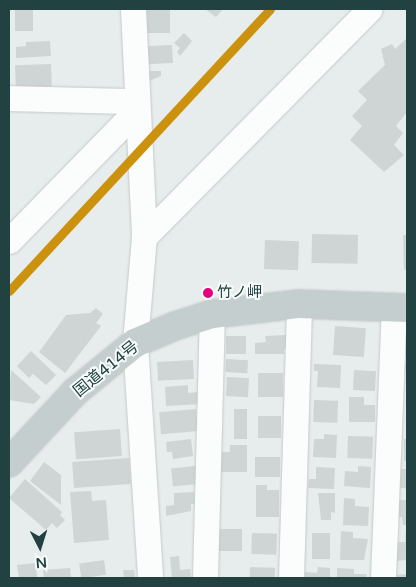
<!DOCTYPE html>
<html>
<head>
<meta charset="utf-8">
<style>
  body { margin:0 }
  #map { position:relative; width:416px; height:587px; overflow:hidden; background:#e7ecec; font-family:"Varela Round","Noto Sans JP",sans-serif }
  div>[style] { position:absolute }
  .building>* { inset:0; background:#cfd5d4; transform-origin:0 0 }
  .roads { filter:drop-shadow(0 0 1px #c4c9c9) drop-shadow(0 0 1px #c4c9c9) }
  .minor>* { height:25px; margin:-12.5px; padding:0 12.5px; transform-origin:12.5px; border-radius:12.5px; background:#fbfcfc }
  .trunk>* { height:28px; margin:-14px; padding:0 14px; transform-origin:14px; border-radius:14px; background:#c5cece }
  .rail-1>* { height:9px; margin:-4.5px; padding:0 4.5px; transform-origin:4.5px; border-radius:4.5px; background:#cc920d }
  .dots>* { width:14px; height:14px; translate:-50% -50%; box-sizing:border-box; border:2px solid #f6fbfa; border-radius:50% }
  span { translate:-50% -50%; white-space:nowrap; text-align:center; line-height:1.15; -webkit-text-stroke:4px #f6fbfa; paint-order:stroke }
  .bus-label { font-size:15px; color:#224242 }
  .left { translate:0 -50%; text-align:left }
  .street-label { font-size:16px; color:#224242 }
  .frame { position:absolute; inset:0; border:10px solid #224242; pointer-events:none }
  .north { position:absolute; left:15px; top:522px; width:50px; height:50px; -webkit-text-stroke:4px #f6fbfa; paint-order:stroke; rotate:175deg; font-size:14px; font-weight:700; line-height:20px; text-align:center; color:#224242 }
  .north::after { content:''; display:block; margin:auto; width:18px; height:22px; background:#224242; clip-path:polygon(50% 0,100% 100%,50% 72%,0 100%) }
</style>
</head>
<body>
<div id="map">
  <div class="building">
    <i style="left:15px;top:9px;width:18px;height:22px"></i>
    <i style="left:146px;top:9px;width:24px;height:24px"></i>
    <i style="clip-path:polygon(205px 9px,223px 9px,216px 17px)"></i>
    <i style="clip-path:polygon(184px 33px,192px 41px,180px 56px,177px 52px,180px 48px,174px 43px)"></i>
    <i style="clip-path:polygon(407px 38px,407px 112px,396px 126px,403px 133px,394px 145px,404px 155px,384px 172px,350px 140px,362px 126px,352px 116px,367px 100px,358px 91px,385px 65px,381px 49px,392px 44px,395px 49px)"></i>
    <i style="clip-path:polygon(50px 41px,51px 56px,16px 58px,16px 47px,26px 46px,26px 42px)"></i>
    <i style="left:172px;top:45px;width:18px;height:26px;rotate:87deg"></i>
    <i style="left:51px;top:64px;width:25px;height:36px;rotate:88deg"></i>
    <i style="clip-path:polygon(146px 71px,161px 71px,161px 76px,147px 82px)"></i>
    <i style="left:312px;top:234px;width:46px;height:29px;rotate:1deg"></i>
    <i style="clip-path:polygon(403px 235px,407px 235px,407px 270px,404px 270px)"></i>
    <i style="left:265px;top:240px;width:34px;height:29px;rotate:2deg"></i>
    <i style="clip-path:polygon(96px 308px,103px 314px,96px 323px,101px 326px,65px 373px,39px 352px,66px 315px,90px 313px)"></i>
    <i style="left:335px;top:326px;width:31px;height:29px;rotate:4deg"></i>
    <i style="left:405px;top:330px;width:2px;height:24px"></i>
    <i style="clip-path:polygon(287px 335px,288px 350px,284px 349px,284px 354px,255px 354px,255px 343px,266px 342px,265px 336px)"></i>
    <i style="left:226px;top:336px;width:20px;height:18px"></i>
    <i style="clip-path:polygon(31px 351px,56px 375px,46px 385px,33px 374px,29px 378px,17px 366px)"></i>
    <i style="left:226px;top:359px;width:22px;height:13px;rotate:3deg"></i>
    <i style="left:193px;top:360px;width:19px;height:36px;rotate:87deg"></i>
    <i style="left:402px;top:362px;width:5px;height:13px;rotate:11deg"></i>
    <i style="clip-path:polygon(314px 364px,341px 365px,340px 388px,317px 387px,318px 371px,314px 371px)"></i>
    <i style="clip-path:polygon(11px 370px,41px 397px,34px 404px,9px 400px)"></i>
    <i style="left:354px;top:370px;width:22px;height:20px;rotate:3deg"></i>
    <i style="left:258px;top:373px;width:25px;height:24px"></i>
    <i style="left:227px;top:377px;width:22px;height:19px;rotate:3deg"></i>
    <i style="clip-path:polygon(188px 385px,188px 393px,200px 392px,201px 404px,166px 406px,165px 387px)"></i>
    <i style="clip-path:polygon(349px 397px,364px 397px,364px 405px,375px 405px,375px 422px,349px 422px)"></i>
    <i style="left:314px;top:400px;width:24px;height:22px;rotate:2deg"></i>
    <i style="left:196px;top:409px;width:22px;height:37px;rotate:85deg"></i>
    <i style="left:234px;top:409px;width:13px;height:30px"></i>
    <i style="left:258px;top:416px;width:23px;height:22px"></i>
    <i style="left:120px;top:429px;width:27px;height:46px;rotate:86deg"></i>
    <i style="clip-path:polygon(324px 434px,337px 435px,336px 458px,313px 457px,314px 439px,324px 439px)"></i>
    <i style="left:348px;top:436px;width:25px;height:22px;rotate:2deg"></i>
    <i style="clip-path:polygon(191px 439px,193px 456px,173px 459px,172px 452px,167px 452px,166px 442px)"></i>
    <i style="left:404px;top:439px;width:3px;height:22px"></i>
    <i style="clip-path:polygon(230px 445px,247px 445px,247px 472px,219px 472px,219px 452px,230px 452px)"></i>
    <i style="left:255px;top:457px;width:25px;height:20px"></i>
    <i style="left:129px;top:458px;width:26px;height:57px;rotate:86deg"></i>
    <i style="clip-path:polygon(44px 462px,61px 475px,61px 505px,30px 481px)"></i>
    <i style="left:195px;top:466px;width:18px;height:24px;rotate:84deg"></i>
    <i style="clip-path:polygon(358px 466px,371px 467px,370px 488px,344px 486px,345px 471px,358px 472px)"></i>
    <i style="clip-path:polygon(316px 467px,335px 468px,334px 489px,308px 488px,309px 479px,316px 479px)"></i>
    <i style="clip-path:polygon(398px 469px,407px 469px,407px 492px,405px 488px,399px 488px)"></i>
    <i style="clip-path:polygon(25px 479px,62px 512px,60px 515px,65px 520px,57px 528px,52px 523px,46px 530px,9px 498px)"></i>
    <i style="clip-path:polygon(256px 485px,267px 485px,267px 490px,279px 490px,279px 517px,256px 517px)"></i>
    <i style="clip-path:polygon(91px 491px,92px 501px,106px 500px,109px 540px,74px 543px,70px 492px)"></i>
    <i style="clip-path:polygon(194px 492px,195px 504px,191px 504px,191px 511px,166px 516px,166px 506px,174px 505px,174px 493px)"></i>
    <i style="clip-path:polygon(318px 493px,335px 493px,335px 513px,331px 512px,331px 520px,321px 520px)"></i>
    <i style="clip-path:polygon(344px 498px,355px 499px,355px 506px,369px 507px,368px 526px,343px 525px)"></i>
    <i style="clip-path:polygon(396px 500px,407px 500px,407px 525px,403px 525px,402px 517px,397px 517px)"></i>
    <i style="clip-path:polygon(405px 528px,407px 560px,395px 561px,395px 542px,405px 542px)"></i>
    <i style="left:218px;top:529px;width:24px;height:22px"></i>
    <i style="clip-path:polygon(341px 531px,353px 532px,353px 538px,368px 539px,364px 560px,340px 560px)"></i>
    <i style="left:252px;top:533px;width:25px;height:21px;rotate:2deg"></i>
    <i style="left:312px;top:533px;width:18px;height:26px"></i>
    <i style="clip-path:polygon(179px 556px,180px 570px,190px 569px,191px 578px,172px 578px,170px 557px)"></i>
    <i style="left:104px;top:560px;width:15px;height:25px;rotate:82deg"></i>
    <i style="clip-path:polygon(36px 563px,37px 578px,19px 578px,17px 565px)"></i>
    <i style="left:250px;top:567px;width:25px;height:11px;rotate:2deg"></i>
    <i style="clip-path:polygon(318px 567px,330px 568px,330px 578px,305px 578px,305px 572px,317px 573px)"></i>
    <i style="clip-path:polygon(70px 568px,71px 578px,44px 578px,43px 570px)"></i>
    <i style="clip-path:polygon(337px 568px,354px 569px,354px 574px,367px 574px,366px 578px,337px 578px)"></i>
    <i style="clip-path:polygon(123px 570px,134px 570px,135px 578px,124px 578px)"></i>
    <i style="clip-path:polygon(407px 574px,407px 578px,394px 578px,394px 575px)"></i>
  </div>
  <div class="roads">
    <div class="minor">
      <i style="left:133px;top:9px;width:228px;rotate:87.2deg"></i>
      <i style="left:144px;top:237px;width:106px;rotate:94.9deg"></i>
      <i style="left:135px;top:343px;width:235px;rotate:86.3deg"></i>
      <i style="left:9px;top:98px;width:127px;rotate:1.4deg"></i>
      <i style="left:144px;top:237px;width:321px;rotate:-45.3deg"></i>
      <i style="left:9px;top:241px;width:182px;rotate:-45.7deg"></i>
      <i style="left:205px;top:578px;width:264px;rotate:-88.5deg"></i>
      <i style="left:291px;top:578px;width:274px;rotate:-88.3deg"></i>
      <i style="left:383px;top:578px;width:270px;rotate:-87.7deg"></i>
    </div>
    <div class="trunk">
      <i style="left:9px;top:463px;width:97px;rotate:-47.1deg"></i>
      <i style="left:75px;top:392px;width:77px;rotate:-39.2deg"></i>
      <i style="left:135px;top:343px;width:43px;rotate:-23deg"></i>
      <i style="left:175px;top:326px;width:39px;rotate:-18deg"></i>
      <i style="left:212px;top:314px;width:88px;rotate:-6.6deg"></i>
      <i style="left:299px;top:304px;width:108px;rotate:2.1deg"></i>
    </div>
  </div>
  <div class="rail-1">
    <i style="left:9px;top:291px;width:384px;rotate:-47.2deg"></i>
  </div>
  <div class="dots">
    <i style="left:208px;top:293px;background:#e5007d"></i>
  </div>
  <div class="bus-label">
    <span class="left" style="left:217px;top:293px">竹ノ岬</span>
  </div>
  <div class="street-label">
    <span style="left:106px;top:369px;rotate:-39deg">国道414号</span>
  </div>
  <div class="frame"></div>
  <div class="north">N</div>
</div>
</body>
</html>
